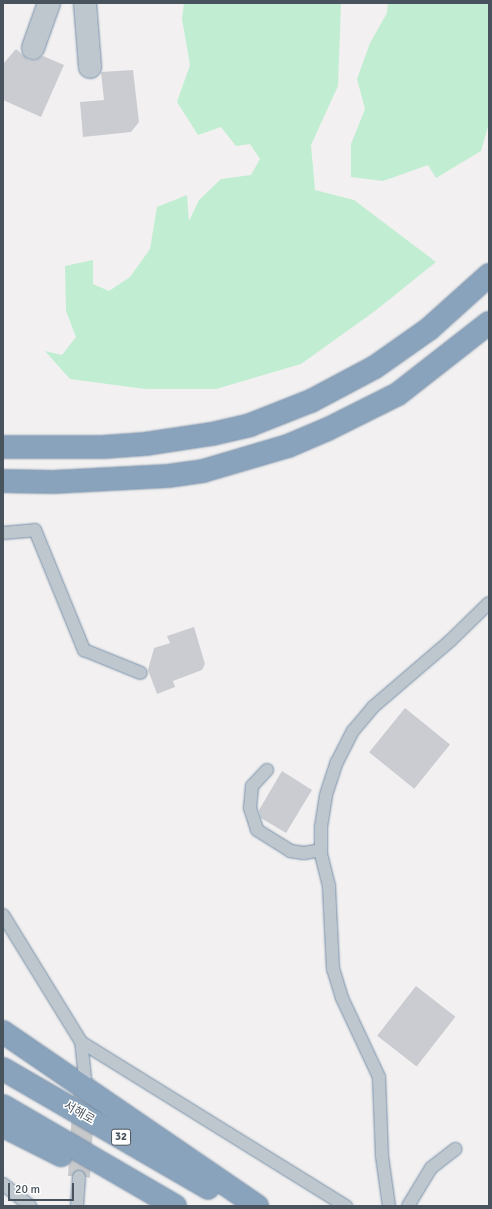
<!DOCTYPE html>
<html>
<head>
<meta charset="utf-8">
<style>
  body { margin:0 }
  #map { position:relative; width:492px; height:1209px; overflow:hidden; background:#f2f0f0; font-family:Signika,"Noto Sans KR",sans-serif }
  div>[style] { position:absolute }
  .green>* { inset:0; background:#c1eed2 }
  .building>* { inset:0; background:#caccd2; transform-origin:0 0 }
  .street-tunnel>* { height:22px; margin-top:-11px; transform-origin:0; background:repeating-linear-gradient(90deg,#c8c9cb 0 22px,transparent 0 33px) }
  .roads { filter:drop-shadow(0 0 1px #758ea8) drop-shadow(0 0 1px #758ea8) }
  .lane>* { height:12px; margin:-6px; padding:0 6px; transform-origin:6px; border-radius:6px; background:#bfc7ce }
  .street>* { height:22px; margin:-11px; padding:0 11px; transform-origin:11px; border-radius:11px; background:#bfc7ce }
  .highway>* { height:22px; margin:-11px; padding:0 11px; transform-origin:11px; border-radius:11px; background:#8aa3bc }
  span { translate:-50% -50%; white-space:nowrap; text-align:center; line-height:1.15; -webkit-text-stroke:3px #fff; paint-order:stroke }
  .shield-label span { padding:1px 3px; background:#fff; border:1px solid; border-radius:3px; -webkit-text-stroke-width:0 }
  .shield-label { font-size:11px; color:#49535d; font-weight:700 }
  .street-label { font-size:12px; color:#49535d }
  .frame { position:absolute; inset:0; border:4px solid #49535d; pointer-events:none }
  .scale { position:absolute; left:8px; top:1183px; width:66px; height:18px; box-sizing:border-box; border:2px solid #49535d; border-top:0; padding-left:5px; font-size:12px; line-height:14px; white-space:nowrap; color:#49535d; -webkit-text-stroke:3px #fff; paint-order:stroke }
</style>
</head>
<body>
<div id="map">
  <div class="green">
    <i style="clip-path:polygon(184px 3px,341px 3px,338px 86px,311px 145px,315px 190px,354px 200px,436px 262px,375px 311px,301px 364px,216px 389px,145px 389px,70px 379px,45px 351px,62px 355px,76px 337px,66px 311px,65px 266px,93px 260px,93px 284px,109px 291px,130px 277px,150px 249px,157px 207px,187px 195px,189px 221px,199px 200px,221px 179px,251px 175px,260px 159px,250px 144px,236px 146px,221px 127px,198px 135px,177px 102px,190px 65px,182px 19px)"></i>
    <i style="clip-path:polygon(388px 3px,489px 3px,489px 123px,481px 151px,436px 178px,428px 165px,383px 181px,351px 177px,351px 144px,365px 109px,357px 79px,370px 43px,387px 13px)"></i>
  </div>
  <div class="building">
    <i style="clip-path:polygon(16px 49px,29px 60px,36px 60px,43px 56px,64px 65px,41px 117px,3px 100px,3px 64px)"></i>
    <i style="clip-path:polygon(133px 70px,139px 122px,131px 132px,83px 137px,80px 102px,104px 100px,101px 72px)"></i>
    <i style="clip-path:polygon(194px 627px,205px 664px,202px 670px,173px 681px,175px 687px,157px 694px,148px 670px,154px 648px,170px 643px,167px 636px)"></i>
    <i style="left:405px;top:708px;width:58px;height:57px;rotate:39deg"></i>
    <i style="clip-path:polygon(282px 771px,312px 790px,286px 833px,261px 818px,259px 810px)"></i>
    <i style="left:416px;top:986px;width:50px;height:63px;rotate:38deg"></i>
  </div>
  <div class="street-tunnel">
    <i style="left:79px;top:1177px;width:99px;rotate:-86.5deg"></i>
  </div>
  <div class="roads">
    <div class="lane">
      <i style="left:3px;top:533px;width:32px;rotate:-5deg"></i>
      <i style="left:35px;top:530px;width:130px;rotate:67.8deg"></i>
      <i style="left:84px;top:650px;width:61px;rotate:22deg"></i>
      <i style="left:267px;top:770px;width:22px;rotate:133deg"></i>
      <i style="left:252px;top:786px;width:22px;rotate:95deg"></i>
      <i style="left:250px;top:808px;width:23px;rotate:72deg"></i>
      <i style="left:257px;top:830px;width:39px;rotate:32deg"></i>
      <i style="left:290px;top:851px;width:14px;rotate:8deg"></i>
      <i style="left:304px;top:853px;width:17px;rotate:-10deg"></i>
      <i style="left:3px;top:915px;width:149px;rotate:58.4deg"></i>
      <i style="left:85px;top:1078px;width:36px;rotate:-96deg"></i>
      <i style="left:81px;top:1042px;width:312px;rotate:31.8deg"></i>
      <i style="left:3px;top:1184px;width:35px;rotate:39deg"></i>
      <i style="left:77px;top:1206px;width:29px;rotate:-86deg"></i>
      <i style="left:389px;top:1206px;width:50px;rotate:-98deg"></i>
      <i style="left:382px;top:1156px;width:79px;rotate:-92.2deg"></i>
      <i style="left:379px;top:1077px;width:87px;rotate:-115.1deg"></i>
      <i style="left:342px;top:998px;width:30px;rotate:-107deg"></i>
      <i style="left:333px;top:969px;width:83px;rotate:-92.8deg"></i>
      <i style="left:329px;top:886px;width:32px;rotate:-104deg"></i>
      <i style="left:321px;top:855px;width:28px;rotate:-90deg"></i>
      <i style="left:321px;top:827px;width:32px;rotate:-81deg"></i>
      <i style="left:326px;top:795px;width:35px;rotate:-72deg"></i>
      <i style="left:337px;top:762px;width:35px;rotate:-63deg"></i>
      <i style="left:353px;top:731px;width:31px;rotate:-50deg"></i>
      <i style="left:373px;top:707px;width:101px;rotate:-40.6deg"></i>
      <i style="left:450px;top:641px;width:54px;rotate:-44.3deg"></i>
      <i style="left:408px;top:1206px;width:44px;rotate:-58.8deg"></i>
      <i style="left:431px;top:1168px;width:31px;rotate:-38deg"></i>
    </div>
    <div class="street">
      <i style="left:85px;top:3px;width:64px;rotate:85.5deg"></i>
      <i style="left:33px;top:48px;width:48px;rotate:-70.4deg"></i>
    </div>
    <div class="highway">
      <i style="left:3px;top:447px;width:100px"></i>
      <i style="left:103px;top:447px;width:42px;rotate:-4.1deg"></i>
      <i style="left:145px;top:444px;width:68px;rotate:-8.5deg"></i>
      <i style="left:212px;top:434px;width:39px;rotate:-13deg"></i>
      <i style="left:250px;top:425px;width:66px;rotate:-21.5deg"></i>
      <i style="left:311px;top:401px;width:72px;rotate:-28deg"></i>
      <i style="left:375px;top:367px;width:66px;rotate:-35.1deg"></i>
      <i style="left:429px;top:329px;width:81px;rotate:-42deg"></i>
      <i style="left:3px;top:481px;width:50px;rotate:1.1deg"></i>
      <i style="left:53px;top:482px;width:115px;rotate:-3deg"></i>
      <i style="left:168px;top:476px;width:35px;rotate:-8deg"></i>
      <i style="left:203px;top:471px;width:89px;rotate:-16.4deg"></i>
      <i style="left:288px;top:446px;width:43px;rotate:-23deg"></i>
      <i style="left:328px;top:429px;width:78px;rotate:-26.6deg"></i>
      <i style="left:398px;top:394px;width:115px;rotate:-38deg"></i>
      <i style="left:3px;top:1032px;width:308px;rotate:34.4deg"></i>
      <i style="left:3px;top:1069px;width:237px;rotate:30.1deg"></i>
      <i style="left:3px;top:1106px;width:199px;rotate:30.2deg"></i>
      <i style="left:3px;top:1126px;width:65px;rotate:26.6deg"></i>
    </div>
  </div>
  <div class="shield-label">
    <span style="left:121px;top:1137px">32</span>
  </div>
  <div class="street-label">
    <span style="left:79px;top:1113px;rotate:30deg">서해로</span>
  </div>
  <div class="frame"></div>
  <div class="scale">20 m</div>
</div>
</body>
</html>
